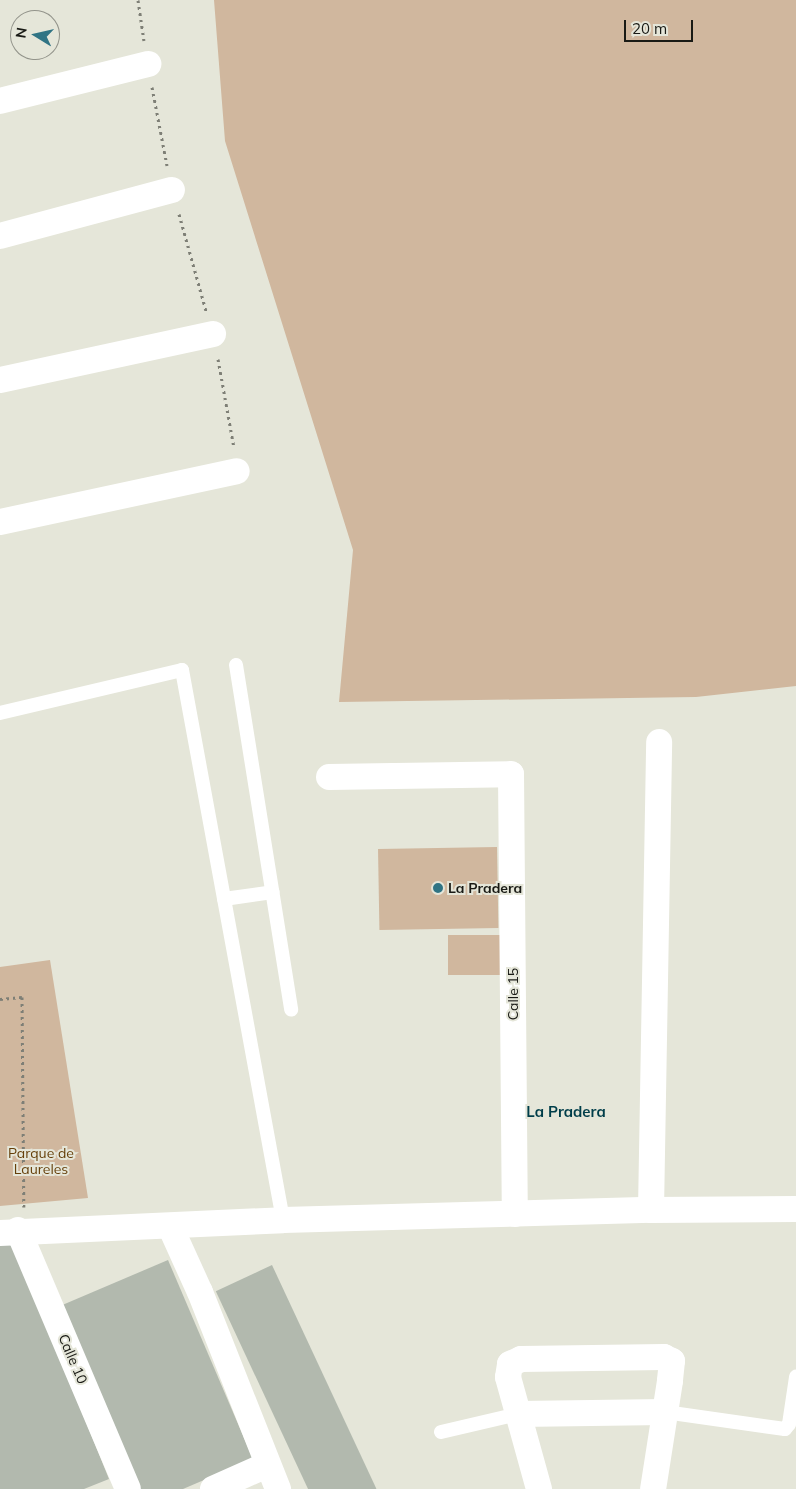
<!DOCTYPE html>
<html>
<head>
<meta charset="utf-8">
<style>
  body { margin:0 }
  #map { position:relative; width:796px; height:1489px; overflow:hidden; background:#e5e6d9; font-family:Mulish,sans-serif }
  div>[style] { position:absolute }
  .green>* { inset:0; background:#d0b79e; transform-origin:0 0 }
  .building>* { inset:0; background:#b2b9ae; transform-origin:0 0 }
  .path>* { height:3px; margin-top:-1.5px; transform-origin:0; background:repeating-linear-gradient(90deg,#7e7f76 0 2.5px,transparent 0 6.5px) }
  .lane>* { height:14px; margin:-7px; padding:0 7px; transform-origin:7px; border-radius:7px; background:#fff }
  .street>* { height:26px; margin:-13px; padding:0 13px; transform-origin:13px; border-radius:13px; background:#fff }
  .dots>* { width:14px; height:14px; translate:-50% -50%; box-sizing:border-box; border:2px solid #e5e6d9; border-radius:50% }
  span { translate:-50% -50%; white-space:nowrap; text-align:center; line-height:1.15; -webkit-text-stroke:4px #e5e6d9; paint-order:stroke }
  .poi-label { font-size:14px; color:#191a15; font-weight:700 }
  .left { translate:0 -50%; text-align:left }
  .street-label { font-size:14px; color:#191a15 }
  .park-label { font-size:14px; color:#653f09 }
  .neighbourhood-label { font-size:15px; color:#003e4a; font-weight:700 }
  .north { position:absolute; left:10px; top:10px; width:50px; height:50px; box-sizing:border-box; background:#e5e6d9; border:1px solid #93948b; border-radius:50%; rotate:279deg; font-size:14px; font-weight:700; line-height:20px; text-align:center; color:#191a15 }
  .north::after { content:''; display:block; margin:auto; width:18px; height:22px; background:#307484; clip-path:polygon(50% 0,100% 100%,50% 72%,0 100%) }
  .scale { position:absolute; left:624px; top:20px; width:69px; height:22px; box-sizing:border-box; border:2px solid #191a15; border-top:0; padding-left:6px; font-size:15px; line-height:18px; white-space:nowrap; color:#191a15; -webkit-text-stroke:4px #e5e6d9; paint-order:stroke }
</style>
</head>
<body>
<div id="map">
  <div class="green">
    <i style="clip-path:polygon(214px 0,796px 0,796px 686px,696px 697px,339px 702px,353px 550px,225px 141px)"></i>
    <i style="left:497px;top:847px;width:81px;height:119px;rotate:89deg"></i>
    <i style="left:448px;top:935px;width:52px;height:40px"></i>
    <i style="clip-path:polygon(50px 960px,88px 1198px,0 1206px,0 967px)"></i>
  </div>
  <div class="building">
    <i style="clip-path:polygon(12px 1239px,109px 1479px,84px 1489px,0 1489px,0 1244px)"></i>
    <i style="clip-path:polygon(168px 1260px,253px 1459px,183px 1489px,137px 1489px,60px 1306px)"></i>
    <i style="left:272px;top:1265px;width:247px;height:62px;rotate:65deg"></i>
  </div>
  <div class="path">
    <i style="left:138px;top:0;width:41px;rotate:81.7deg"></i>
    <i style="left:152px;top:87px;width:80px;rotate:79.2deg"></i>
    <i style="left:179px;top:214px;width:101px;rotate:74.4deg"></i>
    <i style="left:218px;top:359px;width:90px;rotate:79.8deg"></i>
    <i style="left:0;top:999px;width:22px;rotate:-5deg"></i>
    <i style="left:22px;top:997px;width:210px;rotate:89.5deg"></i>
  </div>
  <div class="lane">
    <i style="left:236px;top:665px;width:349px;rotate:80.9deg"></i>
    <i style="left:0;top:713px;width:187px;rotate:-13.3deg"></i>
    <i style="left:182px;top:670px;width:559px;rotate:79.59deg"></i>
    <i style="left:224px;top:899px;width:49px;rotate:-8.1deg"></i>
    <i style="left:665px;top:1412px;width:121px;rotate:8.1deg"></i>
    <i style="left:785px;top:1429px;width:6px;rotate:-51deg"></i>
    <i style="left:789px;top:1424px;width:48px;rotate:-81.5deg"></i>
    <i style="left:441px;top:1432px;width:79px;rotate:-13.2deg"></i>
  </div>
  <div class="street">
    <i style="left:0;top:101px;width:153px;rotate:-14deg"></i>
    <i style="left:0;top:236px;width:178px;rotate:-15deg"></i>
    <i style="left:0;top:380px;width:218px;rotate:-12.2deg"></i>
    <i style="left:0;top:522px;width:242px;rotate:-12.1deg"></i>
    <i style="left:329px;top:777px;width:182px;rotate:-0.9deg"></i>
    <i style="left:511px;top:774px;width:440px;rotate:89.5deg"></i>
    <i style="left:651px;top:1210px;width:468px;rotate:-89deg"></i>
    <i style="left:170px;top:1226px;width:72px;rotate:65.6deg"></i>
    <i style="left:200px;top:1292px;width:212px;rotate:68.4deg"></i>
    <i style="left:18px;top:1230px;width:281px;rotate:67deg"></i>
    <i style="left:0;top:1233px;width:283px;rotate:-2.6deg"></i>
    <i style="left:283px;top:1220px;width:368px;rotate:-1.6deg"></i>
    <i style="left:651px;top:1210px;width:145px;rotate:-0.4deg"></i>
    <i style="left:518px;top:1414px;width:147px;rotate:-0.8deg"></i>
    <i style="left:213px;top:1489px;width:59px;rotate:-24deg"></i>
    <i style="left:539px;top:1489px;width:116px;rotate:-105.5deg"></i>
    <i style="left:508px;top:1377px;width:13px;rotate:-81deg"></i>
    <i style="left:510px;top:1364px;width:12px;rotate:-24deg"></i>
    <i style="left:521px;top:1359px;width:143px;rotate:-0.8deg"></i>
    <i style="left:664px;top:1357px;width:9px;rotate:27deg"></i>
    <i style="left:672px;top:1361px;width:20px;rotate:96deg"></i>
    <i style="left:670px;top:1381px;width:109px;rotate:98.9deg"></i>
  </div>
  <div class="dots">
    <i style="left:438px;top:888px;background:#307484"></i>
  </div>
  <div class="poi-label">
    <span class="left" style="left:448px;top:888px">La Pradera</span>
  </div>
  <div class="street-label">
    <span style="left:513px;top:994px;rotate:-90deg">Calle 15</span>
    <span style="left:73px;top:1359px;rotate:67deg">Calle 10</span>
  </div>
  <div class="park-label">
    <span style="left:41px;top:1161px">Parque de<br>Laureles</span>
  </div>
  <div class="neighbourhood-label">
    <span style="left:566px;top:1112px">La Pradera</span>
  </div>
  <div class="north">N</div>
  <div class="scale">20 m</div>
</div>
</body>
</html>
